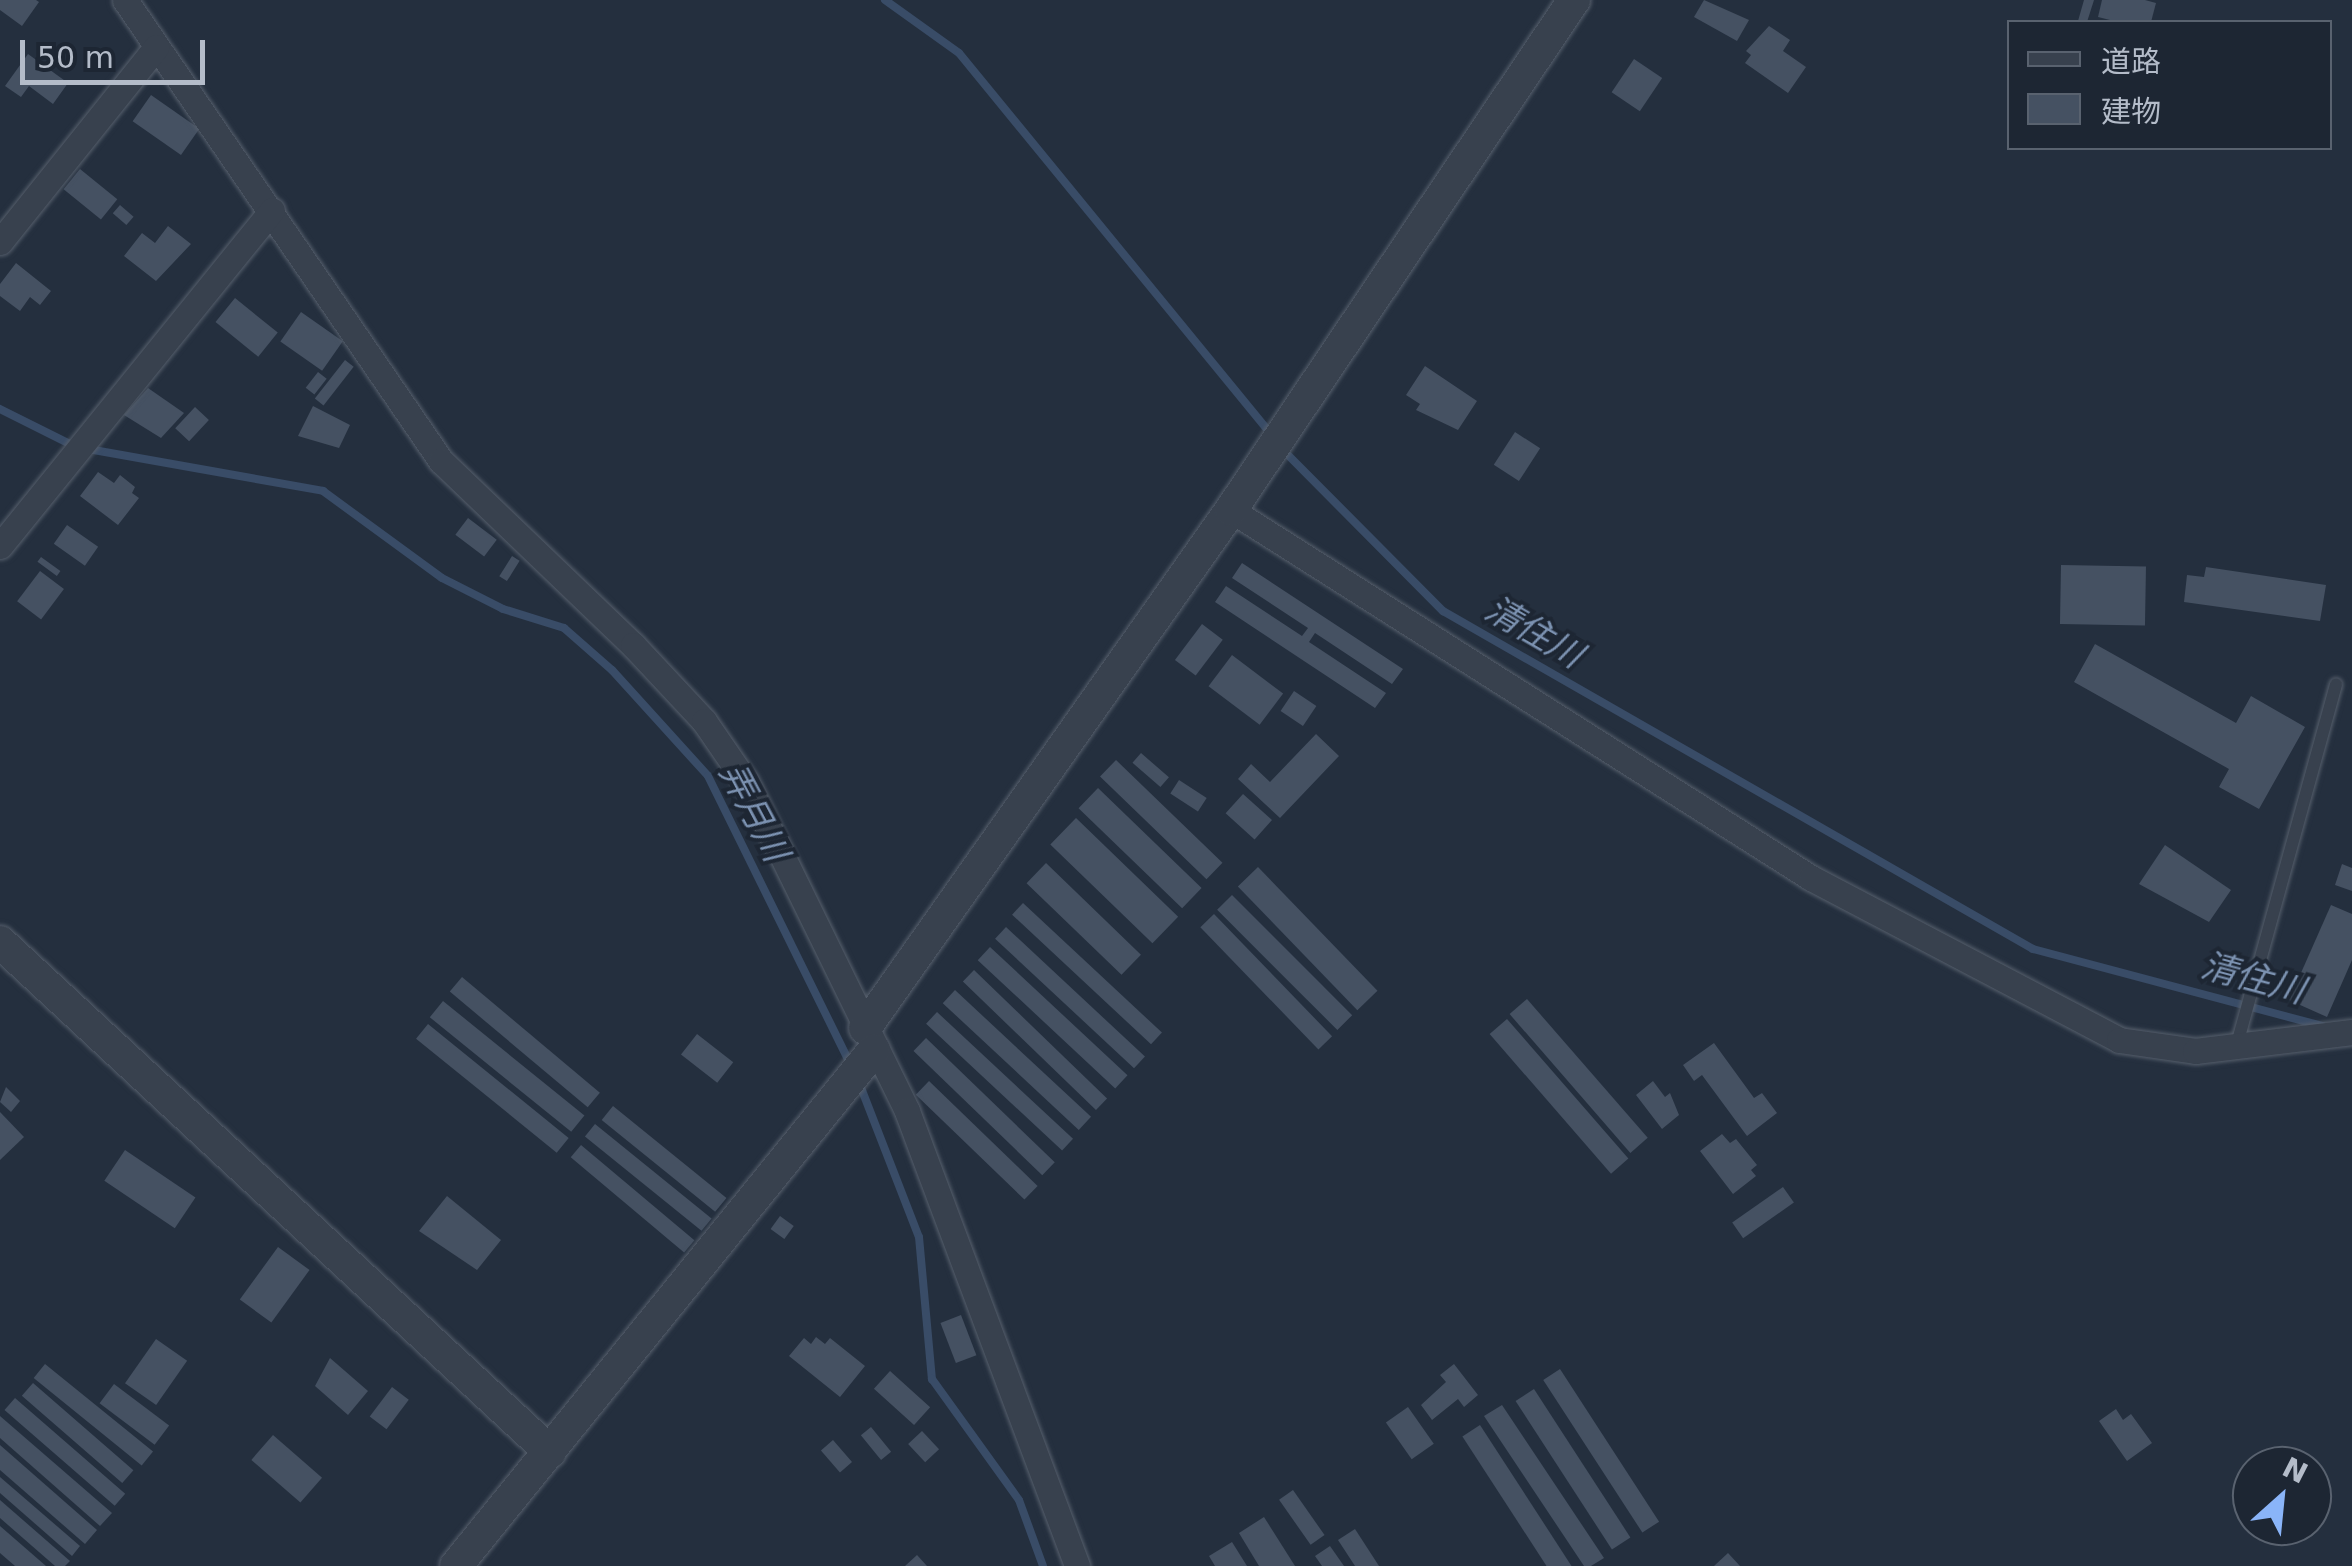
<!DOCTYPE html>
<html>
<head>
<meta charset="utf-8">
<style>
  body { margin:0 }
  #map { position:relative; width:2352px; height:1566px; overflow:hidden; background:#242f3e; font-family:"DejaVu Sans","Noto Sans JP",sans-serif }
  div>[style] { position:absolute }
  .stream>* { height:8px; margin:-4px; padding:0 4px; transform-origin:4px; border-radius:4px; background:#394c67 }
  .building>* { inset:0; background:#455162; transform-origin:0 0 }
  .roads { filter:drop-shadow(0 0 2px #565f6c) drop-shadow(0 0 2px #565f6c) }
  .service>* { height:12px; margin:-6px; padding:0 6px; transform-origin:6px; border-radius:6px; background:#38414e }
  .minor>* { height:25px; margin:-12.5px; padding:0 12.5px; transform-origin:12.5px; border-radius:12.5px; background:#38414e }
  .tertiary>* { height:32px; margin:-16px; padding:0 16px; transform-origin:16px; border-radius:16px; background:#38414e }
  span { translate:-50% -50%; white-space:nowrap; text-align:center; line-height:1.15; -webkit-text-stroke:8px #1d2633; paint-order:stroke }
  .water-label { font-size:35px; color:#7c92b1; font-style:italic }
  .legend { position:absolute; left:2007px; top:20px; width:325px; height:130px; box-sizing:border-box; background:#1d2633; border:2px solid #59626f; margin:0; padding:12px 18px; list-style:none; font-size:30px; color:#b4bcc9 }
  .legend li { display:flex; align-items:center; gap:20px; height:50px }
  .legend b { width:50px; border:2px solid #59626f }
  .north { position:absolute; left:2232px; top:1446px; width:100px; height:100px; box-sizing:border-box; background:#1d2633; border:2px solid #59626f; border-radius:50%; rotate:27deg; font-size:28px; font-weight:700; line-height:40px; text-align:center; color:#b4bcc9 }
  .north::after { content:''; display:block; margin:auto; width:35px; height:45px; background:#8ab4f8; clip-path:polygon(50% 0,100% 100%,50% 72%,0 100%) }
  .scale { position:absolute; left:20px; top:40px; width:185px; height:45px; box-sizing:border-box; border:5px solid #b4bcc9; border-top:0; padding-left:12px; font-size:30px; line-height:35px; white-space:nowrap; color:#b4bcc9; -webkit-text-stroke:8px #1d2633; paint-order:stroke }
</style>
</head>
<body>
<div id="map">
  <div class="stream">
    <i style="left:885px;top:0;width:91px;rotate:35.6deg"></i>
    <i style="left:959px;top:53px;width:495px;rotate:50.7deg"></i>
    <i style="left:0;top:409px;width:83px;rotate:26.6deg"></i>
    <i style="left:88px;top:449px;width:239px;rotate:10.1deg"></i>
    <i style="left:323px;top:491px;width:147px;rotate:36.2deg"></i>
    <i style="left:442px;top:578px;width:68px;rotate:26.9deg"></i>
    <i style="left:503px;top:609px;width:64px;rotate:17.3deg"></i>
    <i style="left:564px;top:628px;width:64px;rotate:41.2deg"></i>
    <i style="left:612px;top:670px;width:143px;rotate:47.8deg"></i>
    <i style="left:708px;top:776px;width:320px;rotate:63.7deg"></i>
    <i style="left:1284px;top:451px;width:226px;rotate:45.2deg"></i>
    <i style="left:1443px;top:611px;width:680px;rotate:29.81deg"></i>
    <i style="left:2033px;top:949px;width:300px;rotate:14.9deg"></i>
    <i style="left:858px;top:1080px;width:168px;rotate:68.8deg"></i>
    <i style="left:919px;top:1237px;width:143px;rotate:84.8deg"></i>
    <i style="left:932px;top:1379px;width:149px;rotate:54.3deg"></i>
    <i style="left:1019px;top:1500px;width:70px;rotate:70deg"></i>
  </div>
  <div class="building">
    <i style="clip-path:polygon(0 0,36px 0,39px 2px,22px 26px,0 10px)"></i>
    <i style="clip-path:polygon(1704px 0,1749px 20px,1737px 41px,1694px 17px)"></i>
    <i style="clip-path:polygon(2084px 0,2094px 0,2087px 22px,2078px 21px)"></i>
    <i style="clip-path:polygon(2102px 0,2145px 0,2156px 3px,2151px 22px,2118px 22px,2098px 17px)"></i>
    <i style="clip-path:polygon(1769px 26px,1790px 40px,1783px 51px,1806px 67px,1788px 93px,1745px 63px,1751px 55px,1746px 51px)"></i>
    <i style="clip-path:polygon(28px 54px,68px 83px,53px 104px,29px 86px,21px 97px,5px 86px)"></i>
    <i style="left:1634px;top:59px;width:34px;height:40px;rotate:34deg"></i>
    <i style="left:151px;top:95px;width:59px;height:32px;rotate:35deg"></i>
    <i style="left:80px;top:169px;width:48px;height:26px;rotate:39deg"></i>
    <i style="left:120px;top:205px;width:18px;height:11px;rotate:41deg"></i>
    <i style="clip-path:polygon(168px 226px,191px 244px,156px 281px,124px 256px,142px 233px,155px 243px)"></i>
    <i style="clip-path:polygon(16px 263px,51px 291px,40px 305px,30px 297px,20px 311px,0 296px,0 284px)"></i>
    <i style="left:235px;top:298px;width:55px;height:31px;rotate:39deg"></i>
    <i style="left:301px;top:312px;width:51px;height:36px;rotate:35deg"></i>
    <i style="left:345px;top:360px;width:11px;height:49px;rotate:38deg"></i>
    <i style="clip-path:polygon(1425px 366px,1477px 401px,1458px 430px,1416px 410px,1420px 404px,1406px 395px)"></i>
    <i style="left:318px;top:372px;width:11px;height:20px;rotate:38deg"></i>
    <i style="clip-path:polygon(148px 388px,184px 413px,161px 438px,124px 415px)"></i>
    <i style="clip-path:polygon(313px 406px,350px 425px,339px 448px,298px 436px)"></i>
    <i style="left:195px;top:407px;width:19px;height:29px;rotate:43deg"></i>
    <i style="left:1515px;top:432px;width:30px;height:39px;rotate:33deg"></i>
    <i style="clip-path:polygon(98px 472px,114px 483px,120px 475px,135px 487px,132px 493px,139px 498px,118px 525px,80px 496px)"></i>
    <i style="left:468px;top:518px;width:36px;height:21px;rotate:37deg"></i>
    <i style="left:67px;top:525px;width:38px;height:23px;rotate:35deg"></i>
    <i style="left:512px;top:556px;width:9px;height:24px;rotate:32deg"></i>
    <i style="left:41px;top:557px;width:24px;height:6px;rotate:36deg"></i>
    <i style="clip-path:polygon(1242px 563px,1403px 669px,1392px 684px,1315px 633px,1309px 642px,1386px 693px,1375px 708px,1215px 602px,1226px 586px,1302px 636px,1308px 628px,1232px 578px)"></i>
    <i style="left:2061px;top:565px;width:85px;height:59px;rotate:1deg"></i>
    <i style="clip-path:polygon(2206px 567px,2326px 585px,2320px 621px,2184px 602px,2187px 575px,2204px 577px)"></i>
    <i style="left:40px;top:571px;width:30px;height:38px;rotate:37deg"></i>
    <i style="left:1202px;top:624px;width:26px;height:45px;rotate:37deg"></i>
    <i style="clip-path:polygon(2095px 644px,2236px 723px,2251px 696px,2305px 727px,2259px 809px,2219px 787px,2229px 769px,2074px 682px)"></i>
    <i style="left:1232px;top:655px;width:64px;height:39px;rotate:37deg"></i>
    <i style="left:1294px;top:691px;width:27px;height:24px;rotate:34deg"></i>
    <i style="clip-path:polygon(1316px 734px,1339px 756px,1280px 818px,1238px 779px,1251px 764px,1270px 782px)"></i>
    <i style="left:1141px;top:753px;width:37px;height:13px;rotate:41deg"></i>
    <i style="left:1116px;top:760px;width:148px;height:23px;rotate:44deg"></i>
    <i style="left:1179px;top:780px;width:33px;height:16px;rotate:33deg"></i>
    <i style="left:1098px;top:788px;width:144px;height:28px;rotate:44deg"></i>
    <i style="left:1243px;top:794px;width:39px;height:26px;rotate:42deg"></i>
    <i style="left:1076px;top:818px;width:142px;height:37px;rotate:44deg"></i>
    <i style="clip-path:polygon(2165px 845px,2231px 890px,2209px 922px,2139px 884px)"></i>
    <i style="left:1046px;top:863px;width:132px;height:28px;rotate:44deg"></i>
    <i style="clip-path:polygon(2342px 864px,2352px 868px,2352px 891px,2335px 885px)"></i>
    <i style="left:1258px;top:867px;width:172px;height:28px;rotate:46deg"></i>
    <i style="left:1232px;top:895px;width:170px;height:21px;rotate:45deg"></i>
    <i style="left:1023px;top:903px;width:190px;height:16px;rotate:43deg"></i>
    <i style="clip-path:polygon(2331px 905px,2352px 914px,2352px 960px,2327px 1017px,2289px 1000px)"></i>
    <i style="left:1214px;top:914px;width:170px;height:19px;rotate:46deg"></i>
    <i style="left:1006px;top:927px;width:190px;height:16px;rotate:43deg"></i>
    <i style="left:990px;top:947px;width:188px;height:18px;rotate:43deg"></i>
    <i style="left:2217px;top:958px;width:26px;height:16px;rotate:32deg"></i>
    <i style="left:974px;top:970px;width:185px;height:16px;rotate:44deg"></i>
    <i style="left:462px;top:977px;width:180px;height:19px;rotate:40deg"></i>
    <i style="left:955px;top:990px;width:186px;height:18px;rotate:43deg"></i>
    <i style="left:1527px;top:999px;width:184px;height:23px;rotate:49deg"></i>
    <i style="left:443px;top:1001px;width:182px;height:21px;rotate:39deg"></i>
    <i style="left:937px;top:1012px;width:186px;height:16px;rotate:43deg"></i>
    <i style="left:1507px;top:1019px;width:185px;height:23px;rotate:49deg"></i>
    <i style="left:428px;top:1024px;width:181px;height:19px;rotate:39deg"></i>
    <i style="left:697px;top:1034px;width:46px;height:26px;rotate:38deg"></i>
    <i style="left:926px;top:1038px;width:179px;height:18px;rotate:44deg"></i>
    <i style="clip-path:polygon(1714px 1043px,1754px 1098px,1762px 1093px,1777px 1113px,1747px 1136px,1702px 1075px,1694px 1081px,1683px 1065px)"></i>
    <i style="left:929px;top:1081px;width:151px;height:19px;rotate:44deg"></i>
    <i style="clip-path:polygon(1653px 1081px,1665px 1097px,1670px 1093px,1679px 1115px,1662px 1129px,1636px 1095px)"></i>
    <i style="clip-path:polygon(6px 1087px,20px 1101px,11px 1112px,0 1102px)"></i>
    <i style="left:613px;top:1106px;width:146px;height:18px;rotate:39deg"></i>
    <i style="clip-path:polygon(0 1112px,24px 1137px,0 1160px)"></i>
    <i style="left:595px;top:1124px;width:150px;height:16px;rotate:39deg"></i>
    <i style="clip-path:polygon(1722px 1134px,1730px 1143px,1736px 1139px,1757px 1165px,1751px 1170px,1756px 1176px,1733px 1194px,1700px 1151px)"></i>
    <i style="left:581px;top:1145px;width:148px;height:16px;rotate:40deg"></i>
    <i style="left:125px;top:1150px;width:85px;height:37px;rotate:34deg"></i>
    <i style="left:1783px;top:1187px;width:19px;height:62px;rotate:55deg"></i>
    <i style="clip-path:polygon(447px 1196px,501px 1240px,477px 1270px,419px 1231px)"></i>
    <i style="left:780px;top:1216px;width:17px;height:16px;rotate:36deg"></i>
    <i style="left:278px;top:1247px;width:39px;height:65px;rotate:36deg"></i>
    <i style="left:961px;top:1315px;width:43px;height:22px;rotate:69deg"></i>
    <i style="clip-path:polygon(816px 1337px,825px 1344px,830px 1338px,865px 1366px,840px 1397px,789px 1356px,804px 1338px,811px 1344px)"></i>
    <i style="left:156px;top:1339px;width:38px;height:54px;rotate:35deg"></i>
    <i style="clip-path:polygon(330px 1358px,368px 1391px,348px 1415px,315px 1386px)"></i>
    <i style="left:45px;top:1364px;width:139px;height:18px;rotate:39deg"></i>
    <i style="clip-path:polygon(1454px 1364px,1478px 1395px,1464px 1407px,1458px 1399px,1432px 1420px,1421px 1405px,1446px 1382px,1440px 1375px)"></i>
    <i style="left:1560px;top:1369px;width:182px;height:20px;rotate:57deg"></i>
    <i style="left:890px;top:1371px;width:54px;height:24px;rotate:42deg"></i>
    <i style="left:33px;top:1383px;width:133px;height:17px;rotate:41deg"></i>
    <i style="left:114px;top:1384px;width:69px;height:24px;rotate:37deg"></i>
    <i style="left:392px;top:1387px;width:21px;height:37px;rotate:37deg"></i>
    <i style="left:1534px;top:1389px;width:177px;height:22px;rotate:57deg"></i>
    <i style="left:15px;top:1398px;width:146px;height:16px;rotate:41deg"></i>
    <i style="clip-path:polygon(1502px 1405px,1604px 1558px,1591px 1566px,1584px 1566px,1484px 1416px)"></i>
    <i style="left:1408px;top:1407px;width:45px;height:27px;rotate:55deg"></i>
    <i style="clip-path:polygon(2116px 1409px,2123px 1420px,2131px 1414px,2152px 1443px,2127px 1461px,2099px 1421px)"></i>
    <i style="clip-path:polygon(0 1416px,112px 1513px,100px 1526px,0 1438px)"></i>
    <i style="left:1480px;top:1425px;width:168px;height:21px;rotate:57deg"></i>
    <i style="left:871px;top:1427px;width:32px;height:13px;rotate:51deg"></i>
    <i style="left:922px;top:1431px;width:25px;height:19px;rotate:47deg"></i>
    <i style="left:273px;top:1435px;width:65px;height:33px;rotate:41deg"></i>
    <i style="left:833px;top:1440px;width:29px;height:16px;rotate:49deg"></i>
    <i style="clip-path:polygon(0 1445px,97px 1530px,85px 1544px,0 1470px)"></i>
    <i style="clip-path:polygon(0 1477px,80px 1546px,72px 1556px,0 1493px)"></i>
    <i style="left:1293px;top:1490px;width:55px;height:17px;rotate:55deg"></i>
    <i style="clip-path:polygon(0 1500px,70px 1561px,65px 1566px,55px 1566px,0 1518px)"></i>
    <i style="clip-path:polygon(1264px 1517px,1295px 1566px,1259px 1566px,1239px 1533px)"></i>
    <i style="clip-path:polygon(0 1526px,46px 1566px,15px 1566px,0 1553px)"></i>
    <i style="clip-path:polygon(1355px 1529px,1379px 1566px,1355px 1566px,1338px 1540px)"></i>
    <i style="clip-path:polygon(1232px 1542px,1247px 1566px,1215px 1566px,1209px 1556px)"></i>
    <i style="clip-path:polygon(1330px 1546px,1344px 1566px,1322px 1566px,1315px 1556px)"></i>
    <i style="clip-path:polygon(1728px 1553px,1740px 1566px,1714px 1566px)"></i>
    <i style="clip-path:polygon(917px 1555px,927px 1566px,905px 1566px)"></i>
  </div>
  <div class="roads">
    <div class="service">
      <i style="left:2237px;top:1044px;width:373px;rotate:-74.6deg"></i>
    </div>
    <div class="minor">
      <i style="left:125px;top:0;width:559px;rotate:55.57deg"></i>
      <i style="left:441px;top:461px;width:266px;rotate:43.8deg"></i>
      <i style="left:633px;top:645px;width:104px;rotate:46.9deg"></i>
      <i style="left:704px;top:721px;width:74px;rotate:55.5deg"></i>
      <i style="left:746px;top:782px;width:366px;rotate:63.9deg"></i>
      <i style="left:907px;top:1111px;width:486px;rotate:69.5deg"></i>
      <i style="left:0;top:242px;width:250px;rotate:-51.3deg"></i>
      <i style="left:1231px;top:510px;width:687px;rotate:32.39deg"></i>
      <i style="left:1811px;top:878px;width:348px;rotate:27.7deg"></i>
      <i style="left:2119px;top:1040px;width:77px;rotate:8.2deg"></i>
      <i style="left:2195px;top:1051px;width:158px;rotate:-6.9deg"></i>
      <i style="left:0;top:546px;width:432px;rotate:-51deg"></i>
    </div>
    <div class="tertiary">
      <i style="left:0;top:942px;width:750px;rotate:42.84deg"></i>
      <i style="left:865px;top:1028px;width:634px;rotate:-54.76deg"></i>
      <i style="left:1231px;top:510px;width:615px;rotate:-56.08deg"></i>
      <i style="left:456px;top:1566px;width:664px;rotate:-50.99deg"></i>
    </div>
  </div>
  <div class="water-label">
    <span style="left:1534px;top:632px;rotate:30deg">清住川</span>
    <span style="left:754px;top:812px;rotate:62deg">弄月川</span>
    <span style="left:2253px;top:978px;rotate:15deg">清住川</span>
  </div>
  <ul class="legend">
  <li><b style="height:12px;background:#38414e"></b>道路</li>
  <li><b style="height:28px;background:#455162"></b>建物</li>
  </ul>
  <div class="north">N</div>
  <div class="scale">50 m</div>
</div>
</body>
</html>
